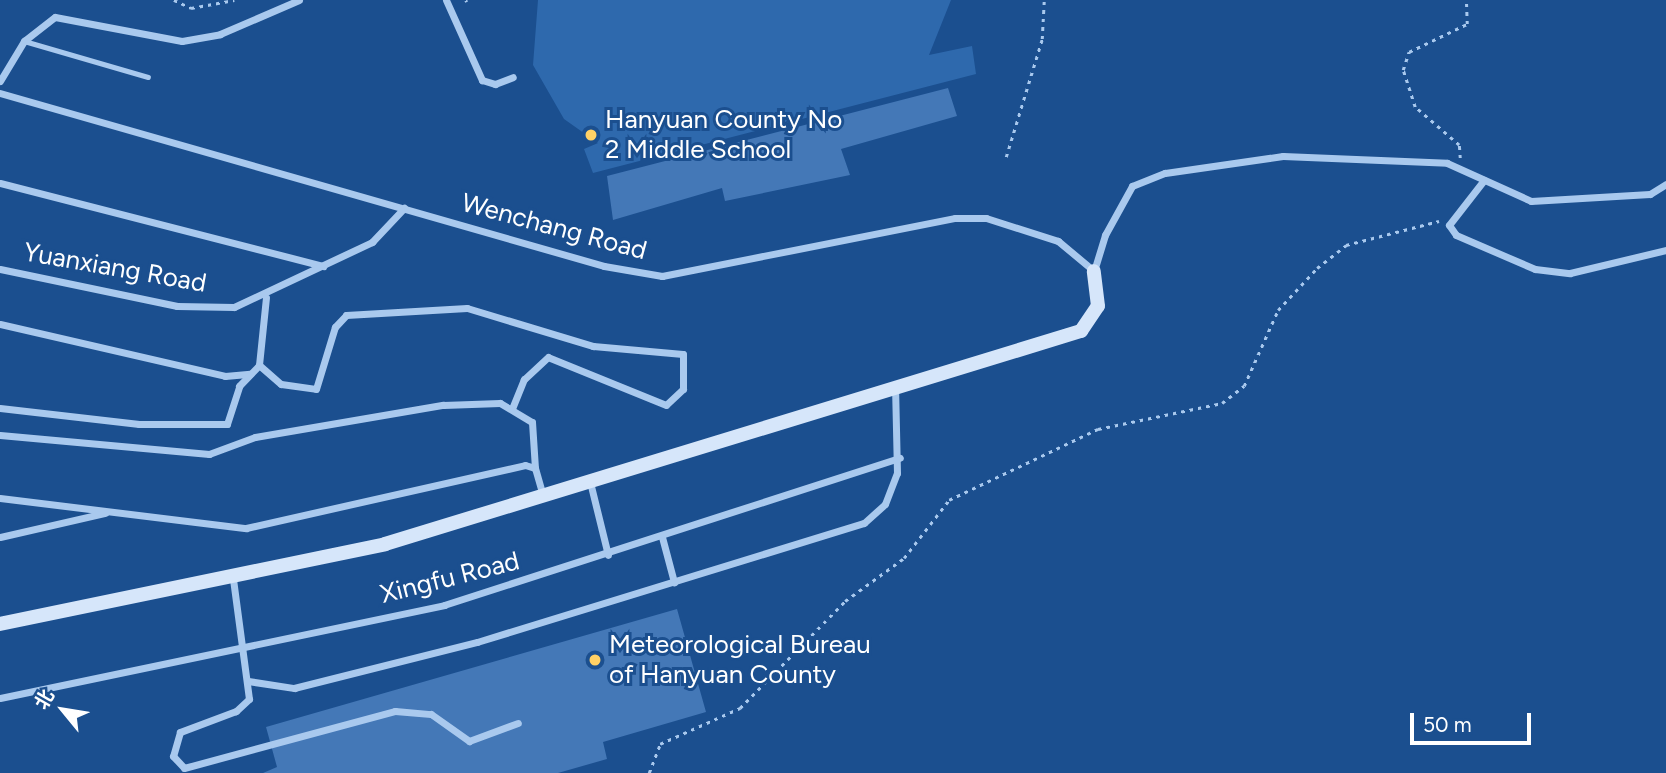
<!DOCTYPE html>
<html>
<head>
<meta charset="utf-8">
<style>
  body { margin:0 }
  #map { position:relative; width:1666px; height:773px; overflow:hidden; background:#1b4f8f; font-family:Figtree,"Noto Sans SC",sans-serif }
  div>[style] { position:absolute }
  .green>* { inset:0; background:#2e69ad }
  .building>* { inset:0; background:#4478b7 }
  .path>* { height:2.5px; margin-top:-1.25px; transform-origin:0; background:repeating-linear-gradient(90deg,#a9c9ee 0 3.5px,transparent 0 8.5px) }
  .lane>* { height:5px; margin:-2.5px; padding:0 2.5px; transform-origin:2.5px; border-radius:2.5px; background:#a9c9ee }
  .street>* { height:7px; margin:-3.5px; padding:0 3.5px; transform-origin:3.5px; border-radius:3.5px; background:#a9c9ee }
  .secondary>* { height:14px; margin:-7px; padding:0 7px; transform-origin:7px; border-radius:7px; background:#d6e6fa }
  .dots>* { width:19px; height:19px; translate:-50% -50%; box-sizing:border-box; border:4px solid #1b4f8f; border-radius:50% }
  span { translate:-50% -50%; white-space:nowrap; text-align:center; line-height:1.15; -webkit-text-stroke:6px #1b4f8f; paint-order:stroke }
  .poi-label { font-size:26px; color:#fff }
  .left { translate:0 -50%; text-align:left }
  .street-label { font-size:26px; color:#fff }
  .north { position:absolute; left:28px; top:675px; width:70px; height:70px; -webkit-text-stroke:5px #1b4f8f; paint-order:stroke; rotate:300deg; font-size:19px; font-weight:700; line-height:28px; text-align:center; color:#fff }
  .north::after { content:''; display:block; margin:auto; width:24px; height:32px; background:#fff; clip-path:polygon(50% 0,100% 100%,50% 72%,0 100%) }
  .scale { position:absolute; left:1410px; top:713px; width:121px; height:32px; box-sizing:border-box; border:4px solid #fff; border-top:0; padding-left:9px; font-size:21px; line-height:24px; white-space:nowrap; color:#fff; -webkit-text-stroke:5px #1b4f8f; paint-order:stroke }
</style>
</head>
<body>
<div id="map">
  <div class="green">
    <i style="clip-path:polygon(538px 0,951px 0,929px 55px,972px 46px,976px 74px,593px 173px,584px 149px,598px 143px,564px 119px,533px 65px)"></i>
  </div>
  <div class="building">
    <i style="clip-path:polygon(948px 88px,957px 116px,841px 149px,850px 175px,725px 201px,722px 188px,613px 220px,607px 176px)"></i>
    <i style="clip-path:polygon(677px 609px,706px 712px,603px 742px,607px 759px,558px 773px,263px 773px,277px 767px,266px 727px)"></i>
  </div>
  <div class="path">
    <i style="left:174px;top:0;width:19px;rotate:25deg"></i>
    <i style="left:191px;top:8px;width:44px;rotate:-10.5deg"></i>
    <i style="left:466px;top:0;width:2px;rotate:63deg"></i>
    <i style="left:1006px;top:157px;width:123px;rotate:-73deg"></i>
    <i style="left:1042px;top:39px;width:39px;rotate:-87deg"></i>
    <i style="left:1460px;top:158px;width:13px;rotate:-94deg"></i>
    <i style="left:1459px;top:145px;width:58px;rotate:-139.2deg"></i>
    <i style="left:1415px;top:107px;width:39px;rotate:-108deg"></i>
    <i style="left:1403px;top:70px;width:19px;rotate:-72deg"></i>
    <i style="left:1409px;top:52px;width:64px;rotate:-25.8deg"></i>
    <i style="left:1467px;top:24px;width:24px;rotate:-92deg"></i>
    <i style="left:649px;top:773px;width:31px;rotate:-69deg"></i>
    <i style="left:660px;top:744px;width:88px;rotate:-24.2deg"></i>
    <i style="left:740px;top:708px;width:150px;rotate:-45.5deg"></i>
    <i style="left:845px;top:601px;width:73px;rotate:-36.1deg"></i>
    <i style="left:904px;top:558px;width:73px;rotate:-52.2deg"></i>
    <i style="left:949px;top:500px;width:165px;rotate:-25.5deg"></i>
    <i style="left:1098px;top:429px;width:127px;rotate:-11.8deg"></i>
    <i style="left:1222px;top:403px;width:28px;rotate:-38deg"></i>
    <i style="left:1244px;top:386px;width:83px;rotate:-65.9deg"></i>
    <i style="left:1278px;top:310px;width:57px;rotate:-47.1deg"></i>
    <i style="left:1317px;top:268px;width:37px;rotate:-38deg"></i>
    <i style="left:1346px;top:245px;width:96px;rotate:-14.5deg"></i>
  </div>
  <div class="lane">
    <i style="left:24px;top:41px;width:129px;rotate:16.2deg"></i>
  </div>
  <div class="street">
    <i style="left:446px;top:0;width:88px;rotate:65.8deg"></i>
    <i style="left:482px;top:80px;width:14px;rotate:17deg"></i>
    <i style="left:495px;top:84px;width:19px;rotate:-21deg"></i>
    <i style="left:0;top:81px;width:47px;rotate:-59deg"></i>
    <i style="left:24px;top:41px;width:39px;rotate:-38deg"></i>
    <i style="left:55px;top:17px;width:129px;rotate:10.7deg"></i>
    <i style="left:182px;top:41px;width:39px;rotate:-10deg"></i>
    <i style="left:220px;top:34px;width:86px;rotate:-23.3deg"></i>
    <i style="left:0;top:93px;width:628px;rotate:15.98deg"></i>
    <i style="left:604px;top:266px;width:59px;rotate:9.8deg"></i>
    <i style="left:662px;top:276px;width:299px;rotate:-11.2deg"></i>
    <i style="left:955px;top:218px;width:31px"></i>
    <i style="left:986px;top:218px;width:76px;rotate:17.7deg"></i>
    <i style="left:1058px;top:241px;width:47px;rotate:39.8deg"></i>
    <i style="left:1094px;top:271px;width:38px;rotate:-73deg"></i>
    <i style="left:1105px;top:235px;width:56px;rotate:-61.1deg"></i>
    <i style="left:1132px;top:186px;width:35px;rotate:-22deg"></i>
    <i style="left:1165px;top:173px;width:119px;rotate:-8.2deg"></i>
    <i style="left:1283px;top:156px;width:164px;rotate:2.4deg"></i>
    <i style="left:1447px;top:163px;width:92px;rotate:24.3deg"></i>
    <i style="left:1531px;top:201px;width:119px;rotate:-3.4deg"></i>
    <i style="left:1650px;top:194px;width:19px;rotate:-32deg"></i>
    <i style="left:1484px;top:180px;width:57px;rotate:127.9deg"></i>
    <i style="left:1449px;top:225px;width:12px;rotate:55deg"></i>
    <i style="left:1456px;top:235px;width:86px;rotate:23.3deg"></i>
    <i style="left:1535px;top:269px;width:35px;rotate:7deg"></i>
    <i style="left:1570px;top:273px;width:99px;rotate:-13.5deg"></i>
    <i style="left:0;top:183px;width:334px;rotate:14.4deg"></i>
    <i style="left:0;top:269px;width:181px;rotate:11.8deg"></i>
    <i style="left:177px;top:306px;width:57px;rotate:1deg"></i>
    <i style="left:234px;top:307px;width:153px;rotate:-25.2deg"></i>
    <i style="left:372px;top:242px;width:47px;rotate:-46.7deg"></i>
    <i style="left:0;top:324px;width:231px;rotate:13deg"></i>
    <i style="left:225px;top:376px;width:25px;rotate:-5deg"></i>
    <i style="left:259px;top:365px;width:29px;rotate:41deg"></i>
    <i style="left:281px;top:384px;width:35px;rotate:8deg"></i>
    <i style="left:316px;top:389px;width:65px;rotate:-73deg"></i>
    <i style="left:335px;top:327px;width:16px;rotate:-47deg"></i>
    <i style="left:346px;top:315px;width:121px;rotate:-3.3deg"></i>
    <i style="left:467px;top:308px;width:132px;rotate:16.8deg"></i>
    <i style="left:593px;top:346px;width:90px;rotate:5.1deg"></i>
    <i style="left:683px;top:354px;width:35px;rotate:90deg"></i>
    <i style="left:683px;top:389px;width:23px;rotate:137deg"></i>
    <i style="left:666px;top:405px;width:127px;rotate:-157.9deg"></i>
    <i style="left:548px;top:357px;width:33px;rotate:137deg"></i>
    <i style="left:524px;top:379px;width:32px;rotate:112deg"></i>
    <i style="left:0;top:408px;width:140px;rotate:6.6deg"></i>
    <i style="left:139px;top:424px;width:88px"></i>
    <i style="left:227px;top:424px;width:40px;rotate:-72deg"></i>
    <i style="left:239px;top:386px;width:29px;rotate:-46deg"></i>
    <i style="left:259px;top:365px;width:68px;rotate:-84.1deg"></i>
    <i style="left:0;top:435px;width:210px;rotate:5.2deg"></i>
    <i style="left:209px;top:454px;width:49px;rotate:-20.3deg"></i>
    <i style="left:255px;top:437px;width:191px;rotate:-9.7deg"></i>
    <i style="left:443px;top:405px;width:57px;rotate:-2deg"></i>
    <i style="left:500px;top:403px;width:37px;rotate:31deg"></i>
    <i style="left:532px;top:422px;width:46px;rotate:86.3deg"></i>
    <i style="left:591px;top:486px;width:71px;rotate:76.2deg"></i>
    <i style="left:0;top:498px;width:248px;rotate:7deg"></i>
    <i style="left:246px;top:528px;width:286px;rotate:-12.7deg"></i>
    <i style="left:525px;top:465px;width:10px;rotate:17deg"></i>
    <i style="left:535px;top:468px;width:29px;rotate:74deg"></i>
    <i style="left:0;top:537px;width:108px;rotate:-12.9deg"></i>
    <i style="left:662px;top:537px;width:47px;rotate:75.1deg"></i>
    <i style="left:233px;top:579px;width:121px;rotate:82.4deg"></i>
    <i style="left:249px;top:699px;width:18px;rotate:137deg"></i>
    <i style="left:236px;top:711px;width:60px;rotate:159.4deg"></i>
    <i style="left:180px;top:732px;width:25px;rotate:106deg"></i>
    <i style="left:173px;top:756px;width:16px;rotate:47deg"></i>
    <i style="left:184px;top:768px;width:219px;rotate:-15.1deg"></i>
    <i style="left:395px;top:711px;width:36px;rotate:5deg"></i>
    <i style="left:431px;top:714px;width:47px;rotate:35.4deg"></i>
    <i style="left:469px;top:741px;width:52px;rotate:-20.2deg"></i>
    <i style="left:248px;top:681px;width:47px;rotate:8.7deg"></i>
    <i style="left:294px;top:688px;width:189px;rotate:-14.1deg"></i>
    <i style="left:477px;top:642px;width:405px;rotate:-17.1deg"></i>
    <i style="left:864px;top:523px;width:28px;rotate:-42deg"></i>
    <i style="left:885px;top:504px;width:33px;rotate:-69deg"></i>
    <i style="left:897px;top:473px;width:87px;rotate:-91.3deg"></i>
    <i style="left:0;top:698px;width:454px;rotate:-11.8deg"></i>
    <i style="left:444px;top:605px;width:479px;rotate:-17.9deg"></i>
  </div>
  <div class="secondary">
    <i style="left:0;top:624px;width:393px;rotate:-11.7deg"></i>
    <i style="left:385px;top:544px;width:728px;rotate:-17.02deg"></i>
    <i style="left:1081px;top:331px;width:30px;rotate:-56deg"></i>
    <i style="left:1098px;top:306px;width:35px;rotate:-97deg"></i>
  </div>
  <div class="dots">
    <i style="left:591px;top:135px;background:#ffd166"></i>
    <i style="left:595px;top:660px;background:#ffd166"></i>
  </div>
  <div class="poi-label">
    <span class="left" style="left:605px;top:135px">Hanyuan County No<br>2 Middle School</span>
    <span class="left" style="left:609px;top:660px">Meteorological Bureau<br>of Hanyuan County</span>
  </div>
  <div class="street-label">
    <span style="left:554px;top:227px;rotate:15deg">Wenchang Road</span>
    <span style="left:115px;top:268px;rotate:10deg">Yuanxiang Road</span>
    <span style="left:450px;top:578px;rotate:-14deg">Xingfu Road</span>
  </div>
  <div class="north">北</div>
  <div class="scale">50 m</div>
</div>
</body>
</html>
